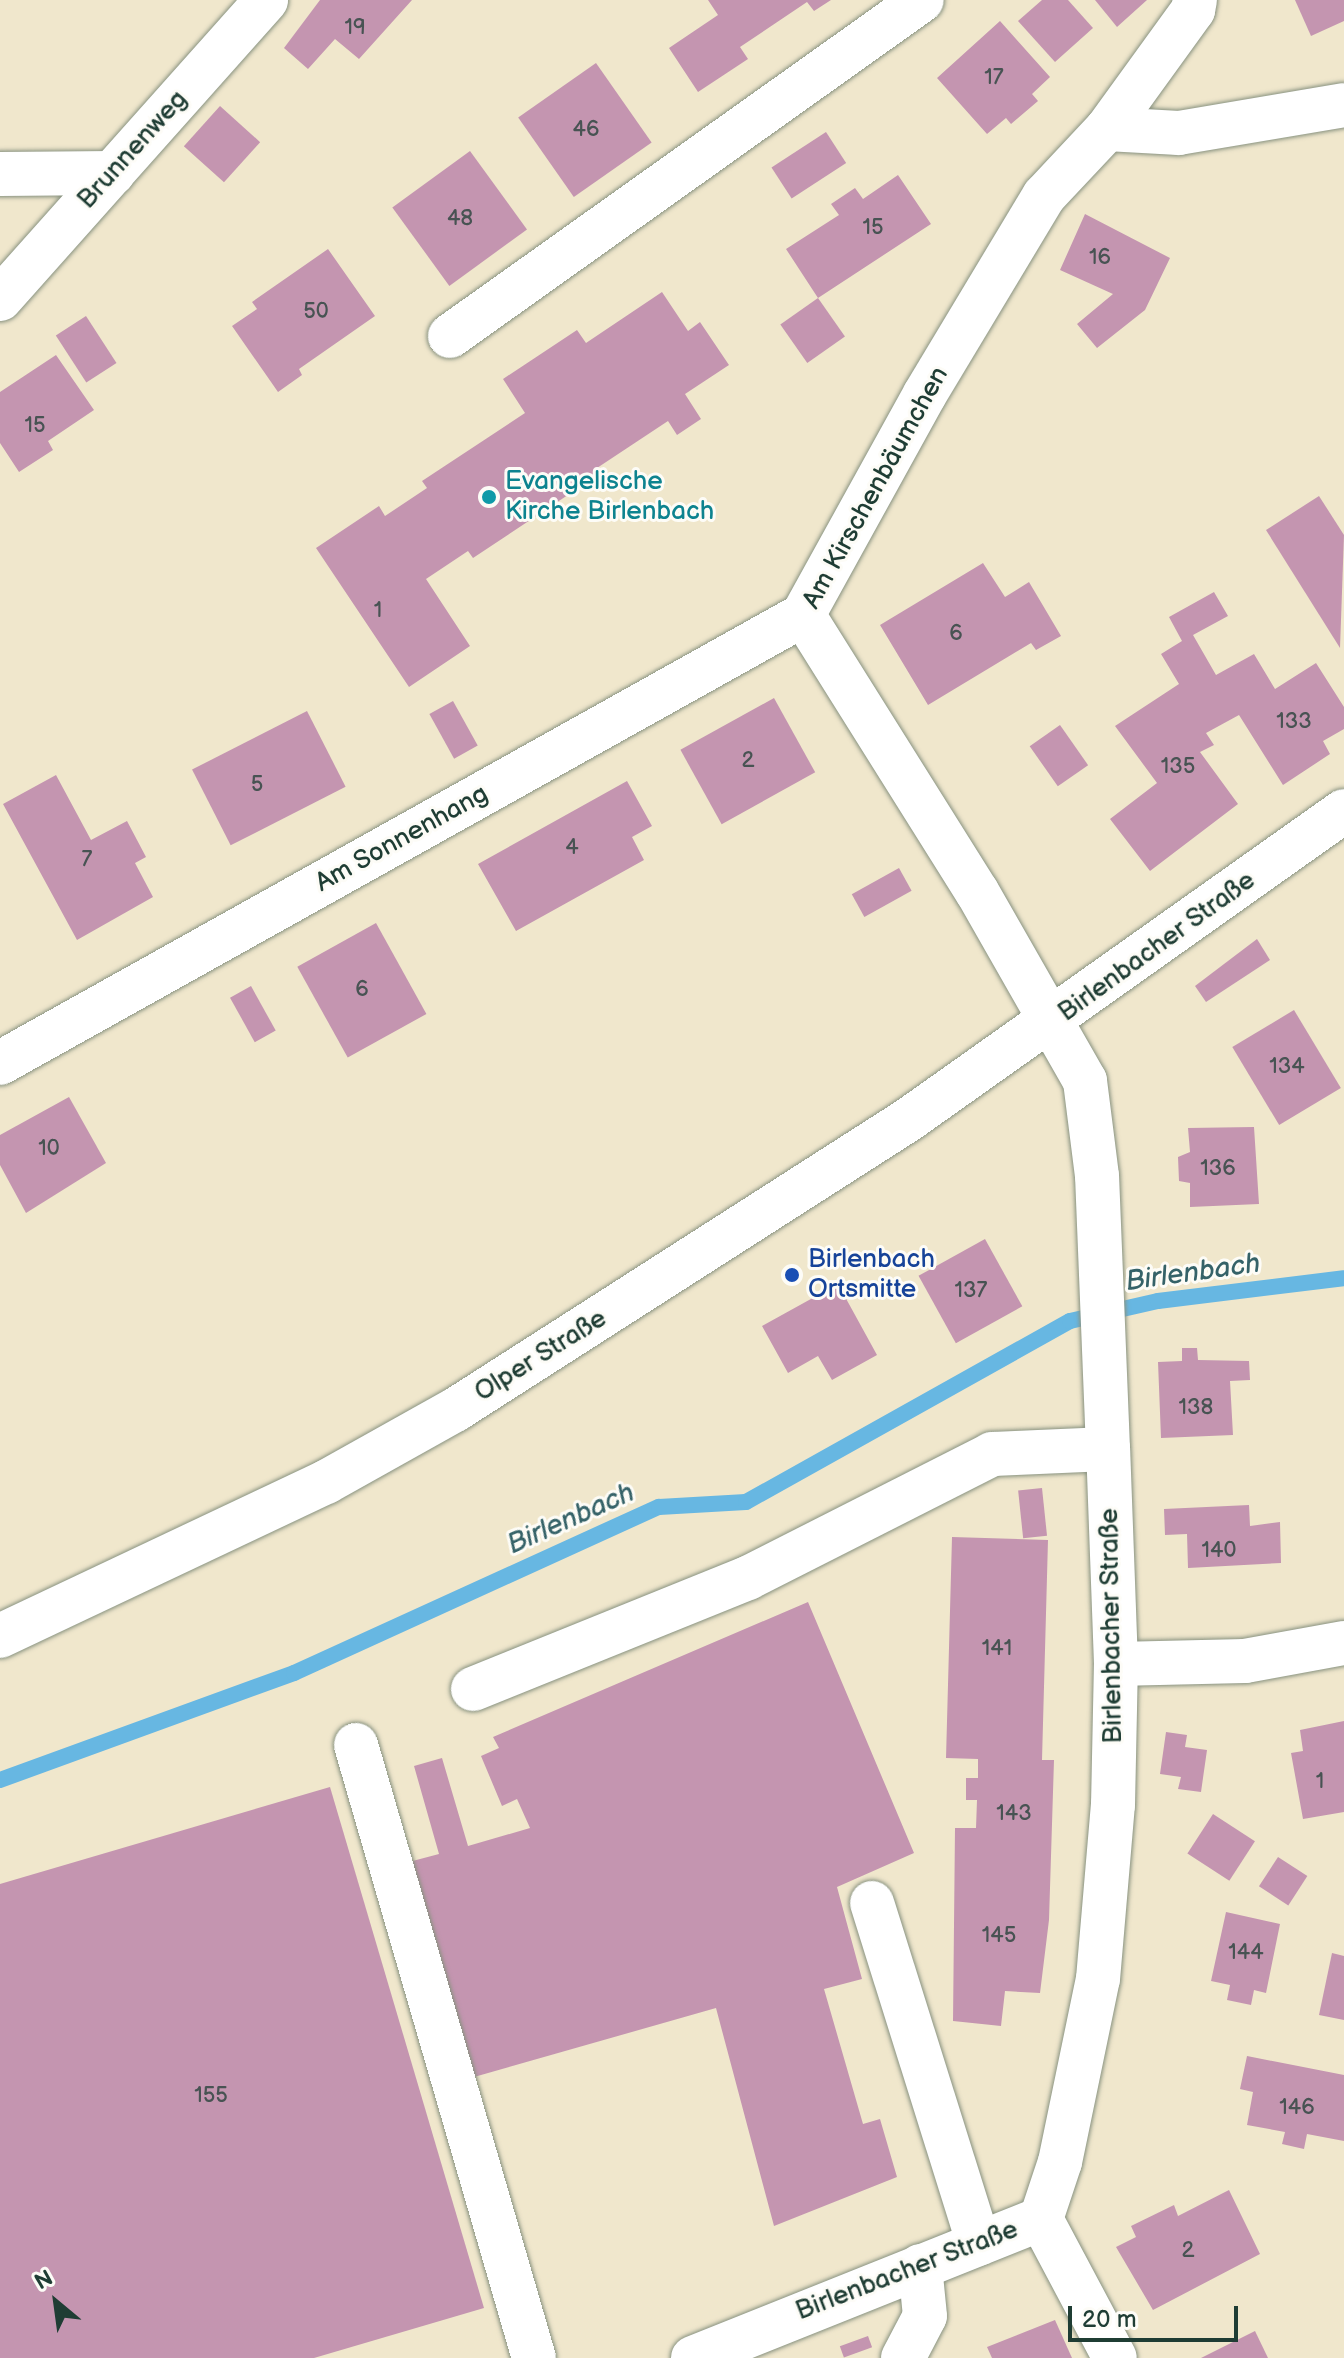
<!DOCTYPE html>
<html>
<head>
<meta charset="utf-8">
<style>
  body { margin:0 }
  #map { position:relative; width:1344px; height:2358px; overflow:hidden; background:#f0e7cc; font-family:"Balsamiq Sans",sans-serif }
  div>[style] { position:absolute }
  .stream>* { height:16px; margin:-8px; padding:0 8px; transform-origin:8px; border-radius:8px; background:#67b7e2 }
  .building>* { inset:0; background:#c495b0; transform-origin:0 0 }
  .roads { filter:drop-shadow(0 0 2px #889280) drop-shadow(0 0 2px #889280) }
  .minor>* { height:44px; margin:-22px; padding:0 22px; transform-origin:22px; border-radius:22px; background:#fff }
  .major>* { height:44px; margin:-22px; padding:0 22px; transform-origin:22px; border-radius:22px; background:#fff }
  .dots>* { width:22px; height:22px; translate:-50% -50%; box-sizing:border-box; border:4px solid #fdfcf7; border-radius:50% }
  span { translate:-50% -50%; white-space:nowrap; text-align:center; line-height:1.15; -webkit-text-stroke:6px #fdfcf7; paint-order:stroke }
  .number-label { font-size:22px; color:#485353 }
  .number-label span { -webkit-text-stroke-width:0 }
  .street-label { font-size:26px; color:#1f3d34 }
  .culture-label { font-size:26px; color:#0d838f }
  .left { translate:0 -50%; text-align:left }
  .transit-label { font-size:26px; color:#164399 }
  .water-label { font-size:28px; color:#356268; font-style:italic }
  .north { position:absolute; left:16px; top:2262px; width:80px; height:80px; -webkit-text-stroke:6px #fdfcf7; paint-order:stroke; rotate:331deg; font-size:22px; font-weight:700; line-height:32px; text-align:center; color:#1f3d34 }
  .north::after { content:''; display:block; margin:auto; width:28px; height:36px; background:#1f3d34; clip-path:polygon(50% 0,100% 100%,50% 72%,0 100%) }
  .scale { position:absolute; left:1068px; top:2306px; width:170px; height:36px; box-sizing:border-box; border:4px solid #1f3d34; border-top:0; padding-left:10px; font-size:24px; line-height:28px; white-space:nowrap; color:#1f3d34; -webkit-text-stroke:6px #fdfcf7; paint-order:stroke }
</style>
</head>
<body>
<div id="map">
  <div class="stream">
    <i style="left:0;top:1780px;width:313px;rotate:-20deg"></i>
    <i style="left:294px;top:1673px;width:401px;rotate:-24.5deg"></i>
    <i style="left:659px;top:1507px;width:87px;rotate:-3.3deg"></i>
    <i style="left:746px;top:1502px;width:371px;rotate:-29.2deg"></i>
    <i style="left:1070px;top:1321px;width:90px;rotate:-12.8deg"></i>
    <i style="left:1158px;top:1301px;width:187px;rotate:-7deg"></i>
  </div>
  <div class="building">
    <i style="clip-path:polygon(320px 0,412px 0,359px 59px,335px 39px,308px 69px,284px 48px)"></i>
    <i style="clip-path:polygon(708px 0,831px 0,814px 11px,807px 2px,740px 47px,748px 59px,698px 92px,669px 48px,718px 15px)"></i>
    <i style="clip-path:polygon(1042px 0,1068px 0,1093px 28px,1055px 62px,1018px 21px)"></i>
    <i style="clip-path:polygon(1095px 0,1147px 0,1117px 27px)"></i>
    <i style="clip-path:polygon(1295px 0,1344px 0,1344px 21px,1311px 36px)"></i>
    <i style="clip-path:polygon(1000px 21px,1050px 77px,1032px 94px,1038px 101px,1011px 124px,1006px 118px,987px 134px,937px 78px)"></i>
    <i style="left:596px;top:63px;width:97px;height:95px;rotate:55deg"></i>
    <i style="left:220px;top:106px;width:54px;height:54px;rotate:42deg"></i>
    <i style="left:826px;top:132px;width:37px;height:65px;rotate:57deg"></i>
    <i style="left:470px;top:151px;width:97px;height:96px;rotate:54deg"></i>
    <i style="clip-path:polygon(898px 175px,931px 224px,818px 298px,786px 249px,839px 215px,831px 204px,855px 188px,863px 199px)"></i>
    <i style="clip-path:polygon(1085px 214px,1170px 258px,1145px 310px,1097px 348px,1077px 324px,1113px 294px,1060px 270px)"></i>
    <i style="clip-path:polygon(328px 249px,375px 316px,299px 369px,302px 375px,278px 392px,232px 326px,257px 309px,252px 302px)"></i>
    <i style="clip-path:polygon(662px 292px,688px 331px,700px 322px,729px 365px,685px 394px,701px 419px,677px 435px,668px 421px,597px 468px,601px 473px,473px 558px,468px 551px,426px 579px,470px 646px,409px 687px,316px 548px,379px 506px,385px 516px,427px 488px,422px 481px,525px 413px,503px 379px,577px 330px,586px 343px)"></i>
    <i style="left:818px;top:298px;width:47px;height:46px;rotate:55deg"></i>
    <i style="left:86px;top:316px;width:56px;height:36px;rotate:57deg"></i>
    <i style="clip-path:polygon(56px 355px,94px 410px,48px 441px,53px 450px,19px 472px,0 443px,0 392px)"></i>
    <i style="clip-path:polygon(1319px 496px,1344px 535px,1340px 648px,1266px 530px)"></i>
    <i style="clip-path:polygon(983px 563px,1005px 597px,1029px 582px,1061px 636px,1036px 650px,1031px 643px,928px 705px,880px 625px)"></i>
    <i style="clip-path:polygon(1214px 592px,1228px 616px,1193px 635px,1216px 675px,1254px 654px,1275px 689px,1316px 663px,1344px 707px,1344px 729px,1323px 741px,1330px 754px,1283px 785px,1239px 715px,1206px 733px,1214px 745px,1200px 752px,1238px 804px,1150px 871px,1110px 819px,1157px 783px,1115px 726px,1179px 684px,1161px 654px,1182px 641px,1169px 617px)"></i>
    <i style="left:774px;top:698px;width:85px;height:107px;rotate:61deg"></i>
    <i style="left:453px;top:701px;width:51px;height:27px;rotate:61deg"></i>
    <i style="left:307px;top:711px;width:85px;height:129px;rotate:63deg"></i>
    <i style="left:1060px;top:725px;width:49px;height:37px;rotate:55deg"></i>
    <i style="clip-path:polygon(56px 775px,91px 840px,127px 821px,146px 857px,135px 863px,153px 897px,77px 940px,3px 804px)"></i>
    <i style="clip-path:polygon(627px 781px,652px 826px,632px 837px,644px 860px,516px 931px,478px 864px)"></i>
    <i style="left:899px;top:868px;width:26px;height:54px;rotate:61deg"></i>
    <i style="left:376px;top:923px;width:104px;height:90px;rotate:61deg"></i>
    <i style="clip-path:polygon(1257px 939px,1270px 960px,1206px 1002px,1195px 986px)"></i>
    <i style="left:251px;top:986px;width:51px;height:24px;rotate:61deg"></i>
    <i style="left:1294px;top:1010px;width:91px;height:72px;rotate:59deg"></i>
    <i style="clip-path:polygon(69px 1097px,106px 1163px,26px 1213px,0 1165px,0 1135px)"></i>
    <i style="clip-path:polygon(1254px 1127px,1259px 1204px,1190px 1207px,1190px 1183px,1179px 1181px,1178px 1157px,1190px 1152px,1188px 1128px)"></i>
    <i style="left:985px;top:1239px;width:77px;height:76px;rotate:61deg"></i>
    <i style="clip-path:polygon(838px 1284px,877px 1355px,832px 1380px,818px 1356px,788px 1373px,762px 1326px)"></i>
    <i style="clip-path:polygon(1182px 1348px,1197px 1348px,1198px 1360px,1249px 1361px,1250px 1380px,1230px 1381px,1233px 1435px,1161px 1438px,1158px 1362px,1182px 1361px)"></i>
    <i style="left:1042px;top:1488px;width:48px;height:24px;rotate:84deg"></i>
    <i style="clip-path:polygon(1249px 1505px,1250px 1526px,1280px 1522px,1281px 1563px,1188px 1568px,1187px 1534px,1165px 1535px,1164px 1509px)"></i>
    <i style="clip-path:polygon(952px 1537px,1048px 1540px,1042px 1760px,1054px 1760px,1049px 1920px,1040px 1993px,1005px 1991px,1001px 2026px,953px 2021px,955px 1828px,976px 1828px,977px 1800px,966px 1800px,966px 1778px,978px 1778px,978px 1759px,946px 1758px)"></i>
    <i style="clip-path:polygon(808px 1602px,914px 1853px,837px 1887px,862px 1979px,824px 1989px,863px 2124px,880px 2119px,897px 2177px,774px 2226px,716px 2008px,467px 2079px,405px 1863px,439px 1854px,414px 1766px,442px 1758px,468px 1846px,530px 1828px,517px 1799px,502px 1806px,481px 1756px,499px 1748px,493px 1737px)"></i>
    <i style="clip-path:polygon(1344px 1721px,1344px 1812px,1303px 1819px,1291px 1753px,1303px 1751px,1300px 1730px)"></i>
    <i style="clip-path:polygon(1166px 1732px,1187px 1735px,1185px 1747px,1207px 1750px,1201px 1792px,1178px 1789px,1181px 1777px,1160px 1774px)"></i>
    <i style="clip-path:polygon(330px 1787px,484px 2308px,314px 2358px,0 2358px,0 1884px)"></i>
    <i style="left:1213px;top:1814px;width:50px;height:47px;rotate:33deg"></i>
    <i style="left:1278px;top:1857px;width:35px;height:35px;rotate:33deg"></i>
    <i style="clip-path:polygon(1226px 1912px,1280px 1924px,1266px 1993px,1254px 1990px,1251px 2005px,1227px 2000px,1230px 1985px,1211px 1981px)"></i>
    <i style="clip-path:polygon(1332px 1953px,1344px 1956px,1344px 2020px,1319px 2015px)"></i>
    <i style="clip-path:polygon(1247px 2056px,1344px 2075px,1344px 2141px,1307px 2134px,1304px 2149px,1282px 2144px,1285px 2132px,1247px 2125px,1253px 2092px,1240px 2089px)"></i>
    <i style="clip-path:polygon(1229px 2190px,1260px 2254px,1153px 2310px,1116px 2247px,1136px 2237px,1131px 2226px,1174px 2205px,1178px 2216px)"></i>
    <i style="clip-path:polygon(1055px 2320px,1072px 2358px,992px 2358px,987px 2347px)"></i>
    <i style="clip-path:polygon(1255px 2331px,1268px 2358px,1201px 2358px)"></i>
    <i style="left:868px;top:2336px;width:12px;height:30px;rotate:70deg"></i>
  </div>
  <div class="roads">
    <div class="minor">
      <i style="left:1107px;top:129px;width:147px;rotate:-54.1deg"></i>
      <i style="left:1193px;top:10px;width:10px;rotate:-79deg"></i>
      <i style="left:0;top:174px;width:113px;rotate:-0.5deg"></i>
      <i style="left:0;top:299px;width:400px;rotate:-48.3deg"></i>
      <i style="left:450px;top:336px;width:579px;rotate:-35.45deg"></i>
      <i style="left:0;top:1063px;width:920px;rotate:-29.16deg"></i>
      <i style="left:1116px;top:1664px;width:129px;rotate:-1.3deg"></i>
      <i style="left:1245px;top:1661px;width:101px;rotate:-10.3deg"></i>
      <i style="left:473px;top:1689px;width:297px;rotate:-22deg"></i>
      <i style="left:748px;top:1578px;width:274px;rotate:-26.9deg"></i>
      <i style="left:992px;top:1454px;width:116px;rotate:-2.5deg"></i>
      <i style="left:356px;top:1745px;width:638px;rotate:73.81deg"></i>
      <i style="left:872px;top:1903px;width:357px;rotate:72.6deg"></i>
      <i style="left:1041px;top:2219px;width:157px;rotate:62deg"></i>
      <i style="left:693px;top:2358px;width:375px;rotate:-21.8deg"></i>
      <i style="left:1041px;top:2219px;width:60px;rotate:-71.6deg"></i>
      <i style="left:1060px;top:2162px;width:187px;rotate:-78.3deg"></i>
      <i style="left:1098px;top:1979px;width:175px;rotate:-85.1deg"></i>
      <i style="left:1113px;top:1805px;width:141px;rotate:-88.8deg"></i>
      <i style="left:1116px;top:1664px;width:215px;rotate:-92.1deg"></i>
      <i style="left:1108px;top:1449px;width:273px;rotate:-92.3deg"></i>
      <i style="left:1097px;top:1176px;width:96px;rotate:-97.2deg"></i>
      <i style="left:1085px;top:1081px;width:218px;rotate:-119.7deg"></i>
      <i style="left:977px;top:892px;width:327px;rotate:-122.1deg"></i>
      <i style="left:803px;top:615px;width:252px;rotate:-61.1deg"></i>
      <i style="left:925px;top:394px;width:231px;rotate:-59deg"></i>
      <i style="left:1044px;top:196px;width:92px;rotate:-46.8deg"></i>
      <i style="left:1107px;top:129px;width:72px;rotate:3.2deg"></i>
      <i style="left:1179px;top:133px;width:167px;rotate:-9.6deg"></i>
      <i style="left:903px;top:2358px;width:47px;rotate:-62.4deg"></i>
      <i style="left:925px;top:2316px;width:50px;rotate:-95.7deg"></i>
    </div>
    <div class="major">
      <i style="left:0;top:1636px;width:361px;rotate:-25.3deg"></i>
      <i style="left:326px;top:1482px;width:148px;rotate:-29.2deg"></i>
      <i style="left:455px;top:1410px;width:538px;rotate:-32.63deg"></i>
      <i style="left:908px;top:1120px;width:534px;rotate:-35.33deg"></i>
    </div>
  </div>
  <div class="dots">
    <i style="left:489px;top:497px;background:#0f9aa8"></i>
    <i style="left:792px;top:1275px;background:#1a4fb4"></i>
  </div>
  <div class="number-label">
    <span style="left:355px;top:28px">19</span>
    <span style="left:994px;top:78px">17</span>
    <span style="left:586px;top:130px">46</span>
    <span style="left:460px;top:219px">48</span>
    <span style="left:873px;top:228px">15</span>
    <span style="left:1100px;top:258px">16</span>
    <span style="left:316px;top:312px">50</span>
    <span style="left:35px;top:426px">15</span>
    <span style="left:378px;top:611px">1</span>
    <span style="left:956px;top:634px">6</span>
    <span style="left:1294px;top:722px">133</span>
    <span style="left:748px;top:761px">2</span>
    <span style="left:1178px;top:767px">135</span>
    <span style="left:257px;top:785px">5</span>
    <span style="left:572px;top:848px">4</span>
    <span style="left:87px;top:860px">7</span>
    <span style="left:362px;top:990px">6</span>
    <span style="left:1287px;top:1067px">134</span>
    <span style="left:49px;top:1149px">10</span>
    <span style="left:1218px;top:1169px">136</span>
    <span style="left:971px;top:1291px">137</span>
    <span style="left:1196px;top:1408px">138</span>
    <span style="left:1219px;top:1551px">140</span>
    <span style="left:997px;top:1649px">141</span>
    <span style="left:1320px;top:1782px">1</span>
    <span style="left:1014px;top:1814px">143</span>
    <span style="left:999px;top:1936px">145</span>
    <span style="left:1246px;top:1953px">144</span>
    <span style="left:211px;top:2096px">155</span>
    <span style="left:1297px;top:2108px">146</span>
    <span style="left:1188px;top:2251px">2</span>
  </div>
  <div class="street-label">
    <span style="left:133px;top:150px;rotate:-48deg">Brunnenweg</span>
    <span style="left:876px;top:488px;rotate:-61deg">Am Kirschenbäumchen</span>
    <span style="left:402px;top:839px;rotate:-29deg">Am Sonnenhang</span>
    <span style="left:1157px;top:947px;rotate:-36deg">Birlenbacher Straße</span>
    <span style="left:541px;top:1356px;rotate:-32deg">Olper Straße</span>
    <span style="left:1112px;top:1626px;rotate:-91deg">Birlenbacher Straße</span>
    <span style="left:907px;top:2271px;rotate:-21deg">Birlenbacher Straße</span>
  </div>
  <div class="culture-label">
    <span class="left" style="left:505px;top:497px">Evangelische<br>Kirche Birlenbach</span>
  </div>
  <div class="transit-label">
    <span class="left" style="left:808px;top:1275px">Birlenbach<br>Ortsmitte</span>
  </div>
  <div class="water-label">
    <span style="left:1193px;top:1273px;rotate:-8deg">Birlenbach</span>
    <span style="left:571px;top:1519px;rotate:-24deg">Birlenbach</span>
  </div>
  <div class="north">N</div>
  <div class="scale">20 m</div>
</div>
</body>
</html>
